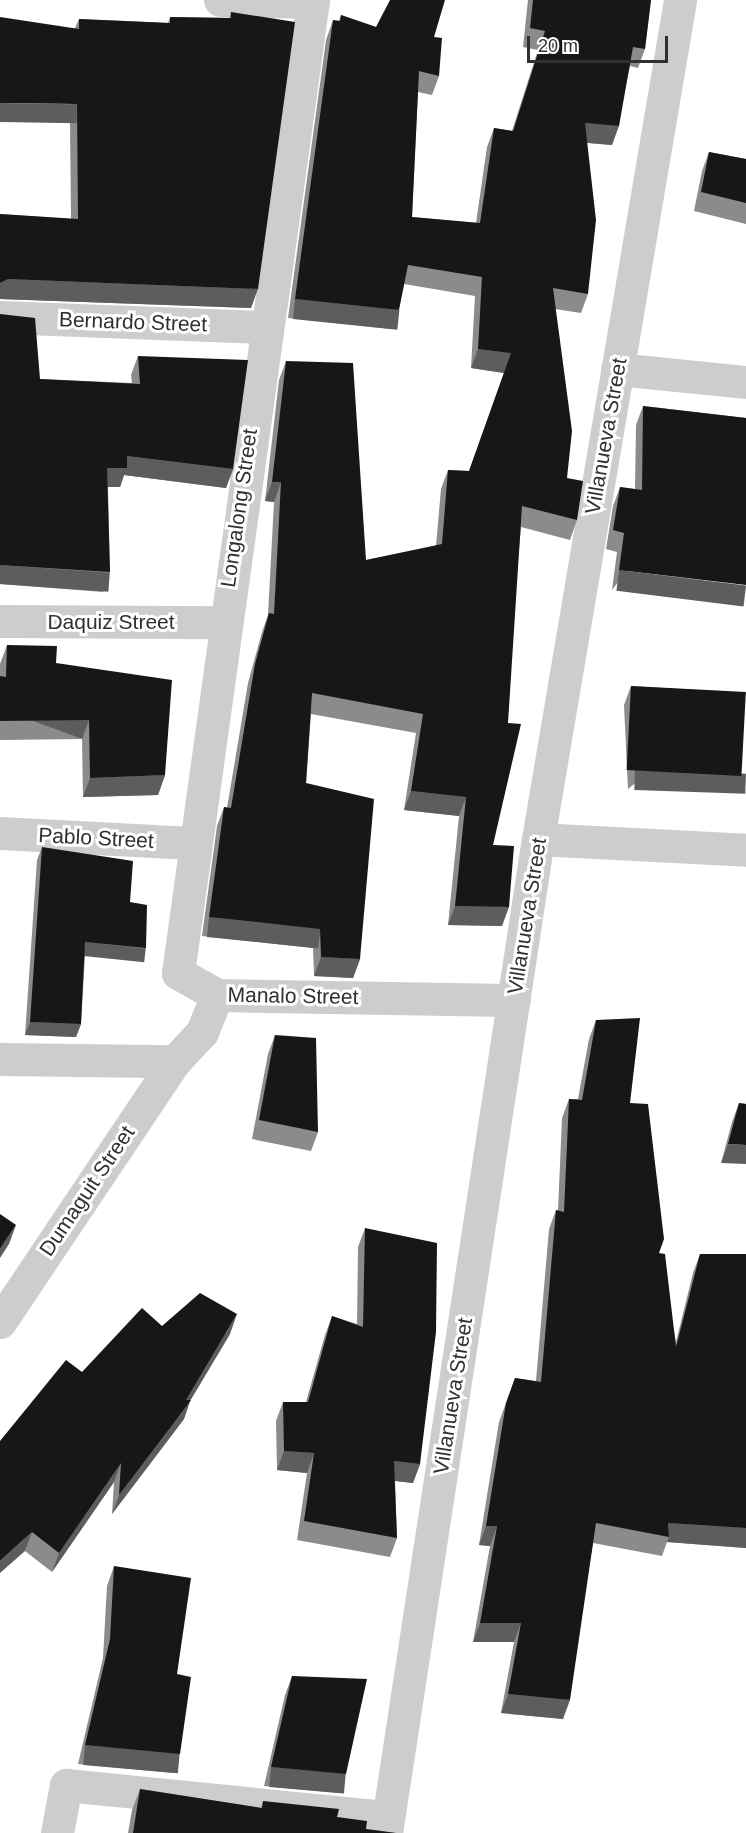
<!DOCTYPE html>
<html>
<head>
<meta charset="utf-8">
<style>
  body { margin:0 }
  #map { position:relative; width:746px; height:1833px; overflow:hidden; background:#fff; font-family:Arial,sans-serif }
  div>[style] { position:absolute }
  .street>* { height:33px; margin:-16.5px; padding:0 16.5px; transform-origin:16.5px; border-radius:16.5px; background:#cdcdcd }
  .wall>* { inset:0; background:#8b8b8b }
  .shaded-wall>* { inset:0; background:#5d5d5d; transform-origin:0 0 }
  .building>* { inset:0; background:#171717; transform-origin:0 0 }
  span { translate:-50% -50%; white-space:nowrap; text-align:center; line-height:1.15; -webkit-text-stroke:6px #fff; paint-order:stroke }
  .street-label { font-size:21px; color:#303030 }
  .scale { position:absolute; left:527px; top:36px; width:141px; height:27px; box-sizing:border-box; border:3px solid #303030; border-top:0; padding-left:8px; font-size:18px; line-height:21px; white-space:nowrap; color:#303030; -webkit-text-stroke:4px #fff; paint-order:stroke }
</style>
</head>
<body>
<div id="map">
  <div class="street">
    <i style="left:220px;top:0;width:93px;rotate:1.2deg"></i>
    <i style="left:0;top:317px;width:266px;rotate:2.2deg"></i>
    <i style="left:617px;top:369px;width:130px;rotate:5.8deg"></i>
    <i style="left:0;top:621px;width:223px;rotate:0.3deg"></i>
    <i style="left:0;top:833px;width:192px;rotate:3deg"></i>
    <i style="left:538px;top:839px;width:208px;rotate:3deg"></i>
    <i style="left:217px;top:995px;width:45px;rotate:-150.6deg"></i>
    <i style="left:178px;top:973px;width:982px;rotate:-82.1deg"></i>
    <i style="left:0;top:1059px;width:175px;rotate:0.7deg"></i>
    <i style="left:175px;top:1061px;width:40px;rotate:-47deg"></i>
    <i style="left:202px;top:1032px;width:40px;rotate:-68deg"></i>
    <i style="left:217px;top:995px;width:297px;rotate:1deg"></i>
    <i style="left:0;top:1322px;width:314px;rotate:-56.2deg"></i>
    <i style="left:57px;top:1833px;width:49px;rotate:-79.4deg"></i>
    <i style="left:66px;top:1785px;width:323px;rotate:5.7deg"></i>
    <i style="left:386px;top:1833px;width:1006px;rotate:-81.31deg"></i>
    <i style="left:538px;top:839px;width:851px;rotate:-80.39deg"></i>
  </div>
  <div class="wall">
    <i style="clip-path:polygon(528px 0,651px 0,645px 49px,638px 68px,630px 66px,612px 145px,587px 143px,588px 294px,581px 313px,555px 309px,567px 478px,577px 520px,570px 540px,521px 527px,493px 845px,502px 926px,448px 925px,459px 816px,404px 810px,416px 733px,311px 714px,306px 783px,360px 959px,353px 978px,314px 976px,313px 948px,202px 936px,217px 826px,224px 807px,227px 808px,248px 683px,262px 632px,268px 615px,274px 502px,265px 501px,279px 380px,286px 361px,366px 560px,436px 546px,441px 489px,448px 470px,469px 471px,504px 373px,471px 368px,475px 296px,404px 284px,392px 329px,288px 318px,326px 40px,333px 20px,339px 21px,341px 15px,376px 27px,434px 37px,439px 76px,432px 95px,418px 92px,412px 217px,476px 223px,487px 147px,494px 128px,512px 131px,538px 50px,523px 47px)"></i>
    <i style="clip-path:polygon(231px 12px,251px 308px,0 299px,0 214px,71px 219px,70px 123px,75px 28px,79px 19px,168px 23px,170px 17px,229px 18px)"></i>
    <i style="clip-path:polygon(709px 152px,746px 159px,746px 224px,694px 211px,702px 171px)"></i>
    <i style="clip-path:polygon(0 314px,40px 379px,132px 383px,131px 375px,138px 356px,233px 469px,226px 488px,124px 475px,120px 487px,108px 487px,110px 572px,103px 592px,0 584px)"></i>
    <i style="clip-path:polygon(643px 406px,746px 418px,612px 590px,617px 552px,606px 549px,613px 506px,620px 487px,635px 489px,636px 425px)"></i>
    <i style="clip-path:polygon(7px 645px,56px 663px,165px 775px,158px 795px,83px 797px,82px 739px,0 740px,0 664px)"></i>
    <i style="clip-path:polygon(631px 686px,746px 693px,628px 789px,624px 705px)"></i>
    <i style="clip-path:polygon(42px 847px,130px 902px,146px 948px,141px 961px,85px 955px,81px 1024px,76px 1037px,25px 1035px,37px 860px)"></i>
    <i style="clip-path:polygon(596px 1020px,630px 1103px,676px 1342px,693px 1273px,700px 1254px,746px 1254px,746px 1548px,667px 1542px,662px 1556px,593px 1543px,563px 1719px,501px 1713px,514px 1642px,473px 1642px,490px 1546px,479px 1545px,499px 1422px,515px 1378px,536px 1381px,549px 1229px,556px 1210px,558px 1210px,562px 1118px,569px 1099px,578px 1099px,589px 1039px)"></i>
    <i style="clip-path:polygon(275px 1035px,318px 1132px,311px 1151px,252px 1139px,268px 1054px)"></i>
    <i style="clip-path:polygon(739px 1103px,746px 1104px,721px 1163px,732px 1122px)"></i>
    <i style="clip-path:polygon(365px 1228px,420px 1464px,413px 1483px,395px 1481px,397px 1538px,390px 1557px,297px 1540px,307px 1473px,277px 1470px,276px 1421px,283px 1402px,306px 1402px,325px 1335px,332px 1316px,357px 1324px,358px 1247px)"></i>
    <i style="clip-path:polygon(162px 1326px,230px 1334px,190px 1401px,184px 1419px,112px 1514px,114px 1482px,52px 1572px,25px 1551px,82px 1372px)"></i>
    <i style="clip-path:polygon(114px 1566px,177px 1674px,173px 1773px,78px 1764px,103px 1658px,107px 1586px)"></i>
    <i style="clip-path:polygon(292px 1676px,339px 1793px,264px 1786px,285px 1695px)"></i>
    <i style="clip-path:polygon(140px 1789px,261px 1808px,263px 1801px,337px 1817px,366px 1829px,396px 1833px,128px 1833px,132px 1810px)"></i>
  </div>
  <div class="shaded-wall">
    <i style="left:0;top:103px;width:77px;height:19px;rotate:1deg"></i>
    <i style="clip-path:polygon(585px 123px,619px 126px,612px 145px,578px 142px)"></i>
    <i style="clip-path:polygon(8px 279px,258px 289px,251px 308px,0 299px,0 283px)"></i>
    <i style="left:295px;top:299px;width:105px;height:20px;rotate:6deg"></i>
    <i style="clip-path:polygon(478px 349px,511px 353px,504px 373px,471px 368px)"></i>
    <i style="clip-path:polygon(127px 456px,233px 469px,226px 488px,124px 475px,120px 487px,100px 487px,107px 468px)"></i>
    <i style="clip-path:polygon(272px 482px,281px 482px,274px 502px,265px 501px)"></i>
    <i style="left:0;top:565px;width:110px;height:19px;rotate:4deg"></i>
    <i style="left:619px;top:570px;width:128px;height:21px;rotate:7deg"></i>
    <i style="left:89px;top:720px;width:20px;height:89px;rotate:110deg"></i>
    <i style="left:635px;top:770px;width:111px;height:20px;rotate:2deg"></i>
    <i style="clip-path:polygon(165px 775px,158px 795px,83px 797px,90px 778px)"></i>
    <i style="clip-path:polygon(411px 791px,466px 797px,459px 816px,404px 810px)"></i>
    <i style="clip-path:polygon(455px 906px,509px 907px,502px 926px,448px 925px)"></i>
    <i style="left:209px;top:917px;width:112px;height:20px;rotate:6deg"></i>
    <i style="left:85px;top:942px;width:61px;height:14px;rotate:6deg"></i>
    <i style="clip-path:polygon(321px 957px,360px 959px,353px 978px,314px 976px)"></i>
    <i style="clip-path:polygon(30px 1022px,81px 1024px,76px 1037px,25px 1035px)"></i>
    <i style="clip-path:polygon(728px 1144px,746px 1145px,746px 1164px,721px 1163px)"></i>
    <i style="clip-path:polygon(16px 1225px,9px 1244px,0 1258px,0 1249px)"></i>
    <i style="clip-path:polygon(237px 1314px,230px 1334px,190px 1401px,184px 1419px,112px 1514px,119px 1495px,186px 1400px)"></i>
    <i style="clip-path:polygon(284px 1451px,314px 1453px,307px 1473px,277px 1470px)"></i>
    <i style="clip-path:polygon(394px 1461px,420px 1464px,413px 1483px,387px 1480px)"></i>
    <i style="clip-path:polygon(121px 1463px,114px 1482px,52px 1572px,59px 1553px)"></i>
    <i style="clip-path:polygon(668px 1523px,746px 1528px,746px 1548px,667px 1542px,669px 1537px)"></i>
    <i style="clip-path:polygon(486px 1526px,497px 1526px,490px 1546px,479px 1545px)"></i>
    <i style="clip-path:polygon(32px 1532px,25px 1551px,0 1573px,0 1561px)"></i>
    <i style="clip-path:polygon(480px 1623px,521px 1623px,514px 1642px,473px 1642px)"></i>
    <i style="clip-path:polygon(508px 1694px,570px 1700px,563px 1719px,501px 1713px)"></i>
    <i style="left:85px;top:1745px;width:95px;height:20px;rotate:5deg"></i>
    <i style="left:271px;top:1767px;width:75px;height:20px;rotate:5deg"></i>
  </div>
  <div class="building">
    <i style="clip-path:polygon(390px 0,445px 0,434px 37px,442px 38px,439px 76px,419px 71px,412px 217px,480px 223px,494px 128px,513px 131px,545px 31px,530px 28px,533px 0,651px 0,645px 49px,633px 47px,619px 126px,585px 123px,596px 220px,588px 294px,553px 288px,572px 431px,567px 478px,583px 481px,577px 520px,522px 506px,508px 723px,521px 724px,493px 845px,514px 846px,509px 907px,455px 906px,466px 797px,411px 791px,423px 714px,312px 693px,306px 783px,374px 799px,360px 959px,321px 957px,320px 929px,209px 917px,224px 807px,231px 808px,255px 664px,269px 613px,274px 614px,281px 482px,272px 482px,286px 361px,353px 363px,366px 560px,442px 544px,448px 470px,469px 471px,511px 353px,478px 349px,482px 277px,408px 265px,399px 310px,295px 299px,333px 20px,340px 21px,341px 15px,376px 27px)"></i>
    <i style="clip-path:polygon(231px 12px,295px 22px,258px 289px,8px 279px,0 283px,0 214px,78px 219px,77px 104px,0 103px,0 17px,79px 29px,79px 19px,170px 23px,170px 17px,231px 18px)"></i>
    <i style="clip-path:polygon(709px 152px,746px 159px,746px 203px,701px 192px)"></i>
    <i style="clip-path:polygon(0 314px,35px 318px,40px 379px,140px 384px,138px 356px,248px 360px,233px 469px,127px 456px,127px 468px,107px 468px,110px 572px,0 565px)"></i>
    <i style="clip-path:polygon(643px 406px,746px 418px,746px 585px,619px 570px,624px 533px,613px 530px,620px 487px,642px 490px)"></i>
    <i style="clip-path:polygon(7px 645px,57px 646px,56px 663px,172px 680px,165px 775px,90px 778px,89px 720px,0 721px,0 676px,6px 677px)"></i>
    <i style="left:631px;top:686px;width:115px;height:84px;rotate:3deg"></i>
    <i style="clip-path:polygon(42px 847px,133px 861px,130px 902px,147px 905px,146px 948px,85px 942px,81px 1024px,30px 1022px)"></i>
    <i style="clip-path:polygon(640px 1018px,630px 1103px,648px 1104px,664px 1239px,659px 1253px,665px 1254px,676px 1347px,700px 1254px,746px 1254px,746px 1528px,668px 1523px,669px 1537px,596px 1523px,570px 1700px,508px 1694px,521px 1623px,480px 1623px,497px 1526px,486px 1526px,506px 1403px,515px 1378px,541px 1382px,556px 1210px,564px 1212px,569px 1099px,582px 1100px,596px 1020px)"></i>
    <i style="clip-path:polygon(275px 1035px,316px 1038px,318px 1132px,259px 1120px)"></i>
    <i style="clip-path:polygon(739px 1103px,746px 1104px,746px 1145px,728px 1144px)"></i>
    <i style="clip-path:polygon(0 1214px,16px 1225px,0 1249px)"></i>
    <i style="clip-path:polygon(365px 1228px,437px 1243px,436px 1332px,420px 1464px,394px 1461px,397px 1538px,304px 1521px,314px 1453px,284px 1451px,283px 1402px,308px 1402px,332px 1316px,363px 1327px)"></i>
    <i style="clip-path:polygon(200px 1293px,237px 1314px,186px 1400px,191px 1400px,119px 1495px,121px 1463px,59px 1553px,32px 1532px,0 1561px,0 1441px,66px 1360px,82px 1372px,142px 1308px,162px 1326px)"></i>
    <i style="clip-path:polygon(114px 1566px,191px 1578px,177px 1674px,191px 1677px,180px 1754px,85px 1745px,110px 1639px)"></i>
    <i style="clip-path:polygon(292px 1676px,367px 1679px,346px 1774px,271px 1767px)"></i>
    <i style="clip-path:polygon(140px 1789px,262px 1808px,263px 1801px,339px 1809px,337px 1817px,367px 1821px,366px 1829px,396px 1833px,133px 1833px)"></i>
  </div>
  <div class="street-label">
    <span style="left:133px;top:322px;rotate:2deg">Bernardo Street</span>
    <span style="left:606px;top:436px;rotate:-80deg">Villanueva Street</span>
    <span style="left:239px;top:508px;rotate:-82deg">Longalong Street</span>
    <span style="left:111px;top:622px">Daquiz Street</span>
    <span style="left:96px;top:838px;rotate:3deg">Pablo Street</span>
    <span style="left:527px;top:916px;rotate:-81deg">Villanueva Street</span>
    <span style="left:293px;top:996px;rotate:1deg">Manalo Street</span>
    <span style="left:87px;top:1191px;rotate:-56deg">Dumaguit Street</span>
    <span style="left:453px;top:1396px;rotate:-81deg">Villanueva Street</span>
  </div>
  <div class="scale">20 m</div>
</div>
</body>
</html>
